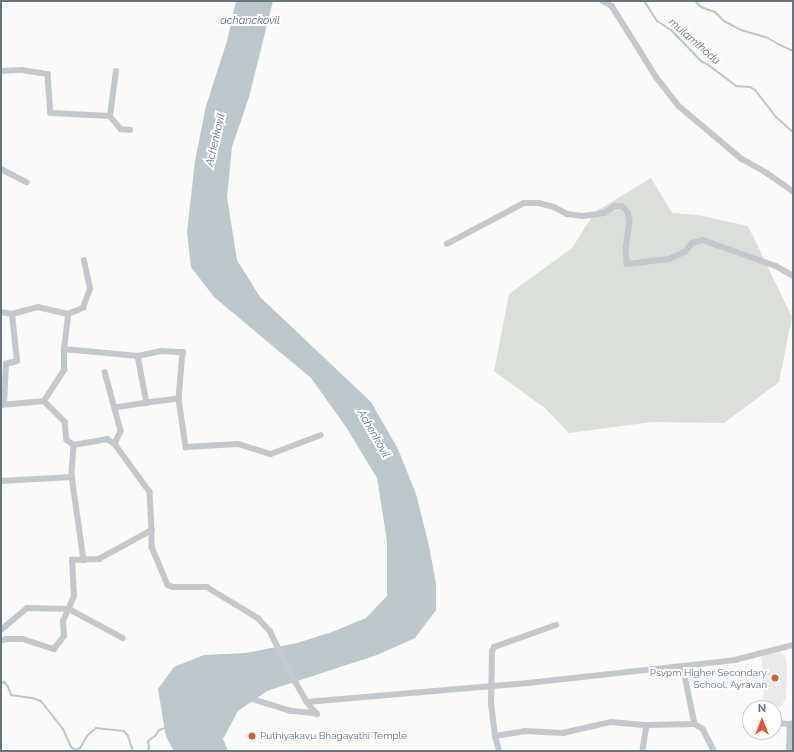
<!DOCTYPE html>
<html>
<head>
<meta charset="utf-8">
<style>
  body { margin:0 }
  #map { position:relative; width:794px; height:752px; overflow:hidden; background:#fafaf8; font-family:Raleway,sans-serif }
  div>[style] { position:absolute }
  .built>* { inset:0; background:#e8e9e9 }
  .green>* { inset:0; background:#dadfd7 }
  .water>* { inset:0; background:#bbc7cb }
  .stream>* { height:2px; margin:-1px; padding:0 1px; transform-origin:1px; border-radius:1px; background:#bbc7cb }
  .street>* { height:5.5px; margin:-2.75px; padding:0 2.75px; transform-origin:2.75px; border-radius:2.75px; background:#c3c8cc }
  .dots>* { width:11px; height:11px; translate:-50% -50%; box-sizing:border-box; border:2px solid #fff; border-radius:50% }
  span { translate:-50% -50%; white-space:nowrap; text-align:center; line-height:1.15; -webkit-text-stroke:4px #fff; paint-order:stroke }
  .poi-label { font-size:10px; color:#657683 }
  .right { translate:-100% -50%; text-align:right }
  .left { translate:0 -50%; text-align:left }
  .water-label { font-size:11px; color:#60757c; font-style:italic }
  .frame { position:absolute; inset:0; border:2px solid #657683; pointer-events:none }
  .north { position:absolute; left:742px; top:700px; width:40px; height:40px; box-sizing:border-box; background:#fff; border:1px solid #c1c8cd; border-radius:50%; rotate:0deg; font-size:11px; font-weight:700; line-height:16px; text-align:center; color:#657683 }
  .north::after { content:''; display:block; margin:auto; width:14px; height:18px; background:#e4572e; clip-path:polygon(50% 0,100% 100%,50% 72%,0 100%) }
</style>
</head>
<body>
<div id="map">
  <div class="built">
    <i style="clip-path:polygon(780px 652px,785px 657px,787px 669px,786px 699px,780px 707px,768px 703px,763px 698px,764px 680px,761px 655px)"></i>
  </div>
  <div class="green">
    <i style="clip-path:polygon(651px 178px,672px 213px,698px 215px,748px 226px,792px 317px,779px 382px,724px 423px,652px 422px,569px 433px,546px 409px,494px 371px,509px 294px,572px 248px,595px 212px)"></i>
  </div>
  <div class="water">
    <i style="clip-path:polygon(236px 1px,273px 1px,249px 97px,232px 147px,227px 197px,237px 260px,260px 297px,371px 402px,398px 449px,416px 494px,429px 546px,436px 584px,436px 610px,415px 638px,377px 655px,267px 691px,238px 711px,223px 739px,228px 751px,174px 751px,166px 737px,158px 689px,174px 667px,204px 655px,246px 653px,297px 643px,332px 632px,366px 618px,387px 596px,387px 541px,377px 478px,346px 427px,311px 378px,214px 297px,191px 267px,187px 232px,195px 161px,206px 106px,227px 41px)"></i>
  </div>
  <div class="stream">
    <i style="left:644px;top:1px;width:24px;rotate:57deg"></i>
    <i style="left:657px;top:21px;width:17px;rotate:33deg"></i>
    <i style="left:671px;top:30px;width:45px;rotate:45.9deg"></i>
    <i style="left:702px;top:62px;width:5px;rotate:22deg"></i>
    <i style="left:707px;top:64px;width:36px;rotate:37deg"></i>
    <i style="left:736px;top:86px;width:14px;rotate:4deg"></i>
    <i style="left:750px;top:87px;width:6px;rotate:31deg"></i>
    <i style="left:755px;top:90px;width:33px;rotate:52deg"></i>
    <i style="left:775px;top:116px;width:24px;rotate:42deg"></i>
    <i style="left:695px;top:1px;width:8px;rotate:45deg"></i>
    <i style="left:701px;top:7px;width:15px;rotate:20deg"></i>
    <i style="left:715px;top:12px;width:13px;rotate:45deg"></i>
    <i style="left:724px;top:21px;width:19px;rotate:28deg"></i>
    <i style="left:741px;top:30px;width:26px;rotate:16deg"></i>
    <i style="left:766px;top:37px;width:14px;rotate:30deg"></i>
    <i style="left:778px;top:44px;width:17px;rotate:25deg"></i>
    <i style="left:1px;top:683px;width:3px;rotate:-18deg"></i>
    <i style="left:4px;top:682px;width:6px;rotate:51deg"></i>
    <i style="left:8px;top:687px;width:9px;rotate:69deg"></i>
    <i style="left:11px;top:695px;width:21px;rotate:8deg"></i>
    <i style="left:32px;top:698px;width:9px;rotate:18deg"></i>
    <i style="left:41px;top:701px;width:36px;rotate:52deg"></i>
    <i style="left:63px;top:729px;width:20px;rotate:66deg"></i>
    <i style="left:71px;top:747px;width:5px;rotate:37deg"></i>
    <i style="left:75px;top:750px;width:5px;rotate:-22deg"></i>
    <i style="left:80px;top:748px;width:14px;rotate:-60deg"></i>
    <i style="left:87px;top:736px;width:12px;rotate:-42deg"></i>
    <i style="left:96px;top:728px;width:28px;rotate:6deg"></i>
    <i style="left:124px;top:731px;width:6px;rotate:51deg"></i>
    <i style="left:128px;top:736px;width:16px;rotate:72deg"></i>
    <i style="left:147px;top:751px;width:4px;rotate:-56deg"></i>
    <i style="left:149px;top:748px;width:7px;rotate:-98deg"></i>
    <i style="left:148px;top:741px;width:9px;rotate:-36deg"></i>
    <i style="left:155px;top:736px;width:7px;rotate:-56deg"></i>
    <i style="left:159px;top:730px;width:6px;rotate:-18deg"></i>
  </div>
  <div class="street">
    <i style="left:603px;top:1px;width:10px;rotate:29deg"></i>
    <i style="left:612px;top:6px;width:85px;rotate:58deg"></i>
    <i style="left:657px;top:78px;width:36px;rotate:52deg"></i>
    <i style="left:679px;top:106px;width:82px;rotate:40.1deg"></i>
    <i style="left:742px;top:159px;width:29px;rotate:29deg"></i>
    <i style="left:767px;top:173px;width:32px;rotate:35deg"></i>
    <i style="left:1px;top:71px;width:21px;rotate:-3deg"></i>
    <i style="left:22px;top:70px;width:26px;rotate:9deg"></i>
    <i style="left:48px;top:74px;width:39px;rotate:86deg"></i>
    <i style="left:51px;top:113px;width:59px;rotate:2.9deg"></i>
    <i style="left:110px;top:116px;width:17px;rotate:50deg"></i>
    <i style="left:121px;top:129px;width:9px;rotate:6deg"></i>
    <i style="left:110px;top:116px;width:45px;rotate:-82.4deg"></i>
    <i style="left:1px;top:169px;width:29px;rotate:27deg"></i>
    <i style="left:447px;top:244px;width:87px;rotate:-28deg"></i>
    <i style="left:524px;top:203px;width:15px"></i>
    <i style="left:539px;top:203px;width:16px;rotate:15deg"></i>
    <i style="left:554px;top:207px;width:15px;rotate:28deg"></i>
    <i style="left:567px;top:214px;width:16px;rotate:7deg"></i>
    <i style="left:583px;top:216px;width:21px;rotate:-8deg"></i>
    <i style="left:604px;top:213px;width:13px;rotate:-32deg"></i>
    <i style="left:615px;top:206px;width:7px"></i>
    <i style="left:622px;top:206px;width:8px;rotate:45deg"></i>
    <i style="left:628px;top:212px;width:9px;rotate:77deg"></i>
    <i style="left:630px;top:221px;width:27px;rotate:98deg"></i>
    <i style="left:626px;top:248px;width:16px;rotate:86deg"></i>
    <i style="left:627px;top:264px;width:42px;rotate:-6.8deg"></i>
    <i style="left:669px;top:259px;width:17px;rotate:-24deg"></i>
    <i style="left:685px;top:252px;width:11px;rotate:-52deg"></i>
    <i style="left:692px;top:243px;width:11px;rotate:-15deg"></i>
    <i style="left:703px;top:240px;width:77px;rotate:19.6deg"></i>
    <i style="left:776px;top:266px;width:20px;rotate:30deg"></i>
    <i style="left:1px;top:312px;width:11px;rotate:10deg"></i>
    <i style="left:12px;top:314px;width:27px;rotate:-15deg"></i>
    <i style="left:38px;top:307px;width:31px;rotate:13deg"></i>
    <i style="left:64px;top:349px;width:35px;rotate:-83deg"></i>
    <i style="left:68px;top:314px;width:16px;rotate:-22deg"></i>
    <i style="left:83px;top:308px;width:20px;rotate:-70deg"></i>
    <i style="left:90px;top:289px;width:29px;rotate:-102deg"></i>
    <i style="left:138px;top:356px;width:24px;rotate:-12deg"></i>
    <i style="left:161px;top:351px;width:22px;rotate:3deg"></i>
    <i style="left:183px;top:352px;width:47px;rotate:94.9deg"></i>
    <i style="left:179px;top:399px;width:32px;rotate:173deg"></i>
    <i style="left:105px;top:372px;width:61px;rotate:74.8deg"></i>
    <i style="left:121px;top:431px;width:14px;rotate:115deg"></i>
    <i style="left:179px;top:399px;width:49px;rotate:81.7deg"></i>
    <i style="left:186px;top:447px;width:52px;rotate:-3.3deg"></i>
    <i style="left:238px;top:444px;width:34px;rotate:17deg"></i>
    <i style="left:271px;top:454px;width:53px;rotate:-20.8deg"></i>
    <i style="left:44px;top:401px;width:37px;rotate:-57deg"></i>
    <i style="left:64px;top:370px;width:21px;rotate:-90deg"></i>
    <i style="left:64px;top:349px;width:74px;rotate:5.4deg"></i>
    <i style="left:138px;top:356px;width:48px;rotate:79.2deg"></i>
    <i style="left:147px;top:403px;width:32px;rotate:171deg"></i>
    <i style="left:4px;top:404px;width:40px;rotate:-87.1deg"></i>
    <i style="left:6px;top:364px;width:11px;rotate:-15deg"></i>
    <i style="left:17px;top:361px;width:47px;rotate:-96.1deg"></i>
    <i style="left:1px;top:405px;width:43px;rotate:-5.3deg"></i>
    <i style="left:44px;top:401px;width:30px;rotate:45deg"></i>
    <i style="left:65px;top:422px;width:18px;rotate:84deg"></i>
    <i style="left:67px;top:440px;width:9px;rotate:36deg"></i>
    <i style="left:74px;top:445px;width:31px;rotate:94deg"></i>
    <i style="left:72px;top:476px;width:85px;rotate:81.9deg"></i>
    <i style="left:74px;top:445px;width:34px;rotate:-10deg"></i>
    <i style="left:107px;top:439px;width:9px;rotate:32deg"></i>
    <i style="left:115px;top:444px;width:59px;rotate:53.9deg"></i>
    <i style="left:150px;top:492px;width:38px;rotate:87deg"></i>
    <i style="left:1px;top:481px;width:71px;rotate:-3.2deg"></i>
    <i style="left:1px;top:630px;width:34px;rotate:-40deg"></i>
    <i style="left:27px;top:608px;width:42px;rotate:1.4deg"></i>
    <i style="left:69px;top:609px;width:61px;rotate:28.2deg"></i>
    <i style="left:1px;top:641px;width:5px;rotate:-22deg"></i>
    <i style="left:6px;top:639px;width:17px"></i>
    <i style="left:23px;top:639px;width:33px;rotate:18deg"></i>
    <i style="left:54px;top:649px;width:16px;rotate:-52deg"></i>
    <i style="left:64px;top:636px;width:15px;rotate:-94deg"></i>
    <i style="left:63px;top:621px;width:27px;rotate:-66deg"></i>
    <i style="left:74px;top:596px;width:36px;rotate:-93deg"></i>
    <i style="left:72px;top:560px;width:27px;rotate:-2deg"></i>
    <i style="left:99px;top:559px;width:60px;rotate:-28.7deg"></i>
    <i style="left:152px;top:530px;width:17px;rotate:90deg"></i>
    <i style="left:152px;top:547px;width:41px;rotate:67.2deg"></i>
    <i style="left:168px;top:585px;width:5px;rotate:22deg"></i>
    <i style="left:173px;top:587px;width:34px"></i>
    <i style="left:207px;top:587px;width:60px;rotate:31.3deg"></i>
    <i style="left:258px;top:618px;width:18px;rotate:47deg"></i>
    <i style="left:270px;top:631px;width:56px;rotate:63.4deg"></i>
    <i style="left:295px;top:681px;width:24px;rotate:60deg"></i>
    <i style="left:307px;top:702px;width:16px;rotate:50deg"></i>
    <i style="left:317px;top:714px;width:27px;rotate:-174deg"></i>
    <i style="left:290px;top:711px;width:39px;rotate:-163deg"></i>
    <i style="left:683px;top:666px;width:59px;rotate:78.3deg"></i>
    <i style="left:307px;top:702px;width:222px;rotate:-4.9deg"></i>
    <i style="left:528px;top:683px;width:208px;rotate:-6.3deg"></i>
    <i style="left:735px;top:660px;width:60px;rotate:-14.5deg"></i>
    <i style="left:749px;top:722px;width:1px"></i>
    <i style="left:774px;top:723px;width:17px;rotate:3deg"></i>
    <i style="left:647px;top:725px;width:48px;rotate:-1.2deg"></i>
    <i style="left:695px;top:724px;width:9px;rotate:32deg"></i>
    <i style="left:703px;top:729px;width:25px;rotate:63deg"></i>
    <i style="left:495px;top:736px;width:30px;rotate:-9deg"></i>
    <i style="left:525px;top:731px;width:38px;rotate:3deg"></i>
    <i style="left:563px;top:733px;width:49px;rotate:-12.9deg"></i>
    <i style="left:611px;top:722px;width:36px;rotate:5deg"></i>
    <i style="left:647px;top:725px;width:26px;rotate:99deg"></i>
    <i style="left:499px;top:751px;width:16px;rotate:-105deg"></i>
    <i style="left:495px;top:736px;width:31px;rotate:-97deg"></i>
    <i style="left:491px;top:705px;width:53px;rotate:-88.9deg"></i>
    <i style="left:492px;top:652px;width:5px;rotate:-68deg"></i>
    <i style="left:494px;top:647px;width:66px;rotate:-19.5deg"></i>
    <i style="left:789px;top:751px;width:26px;rotate:-88deg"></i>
    <i style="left:790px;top:725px;width:4px;rotate:-34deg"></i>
  </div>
  <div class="dots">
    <i style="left:775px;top:678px;background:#e4572e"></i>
    <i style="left:252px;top:736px;background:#e4572e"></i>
  </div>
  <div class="poi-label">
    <span class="right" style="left:767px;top:678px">Psvpm Higher Secondary<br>School, Ayravan</span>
    <span class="left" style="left:260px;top:736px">Puthiyakavu Bhagavathi Temple</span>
  </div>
  <div class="water-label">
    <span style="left:250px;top:21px">achanckovil</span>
    <span style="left:694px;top:42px;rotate:41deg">mulamthodu</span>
    <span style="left:216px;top:140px;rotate:-77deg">Achenkovil</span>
    <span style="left:373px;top:434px;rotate:60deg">Achenkovil</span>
  </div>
  <div class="frame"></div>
  <div class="north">N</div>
</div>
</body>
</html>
